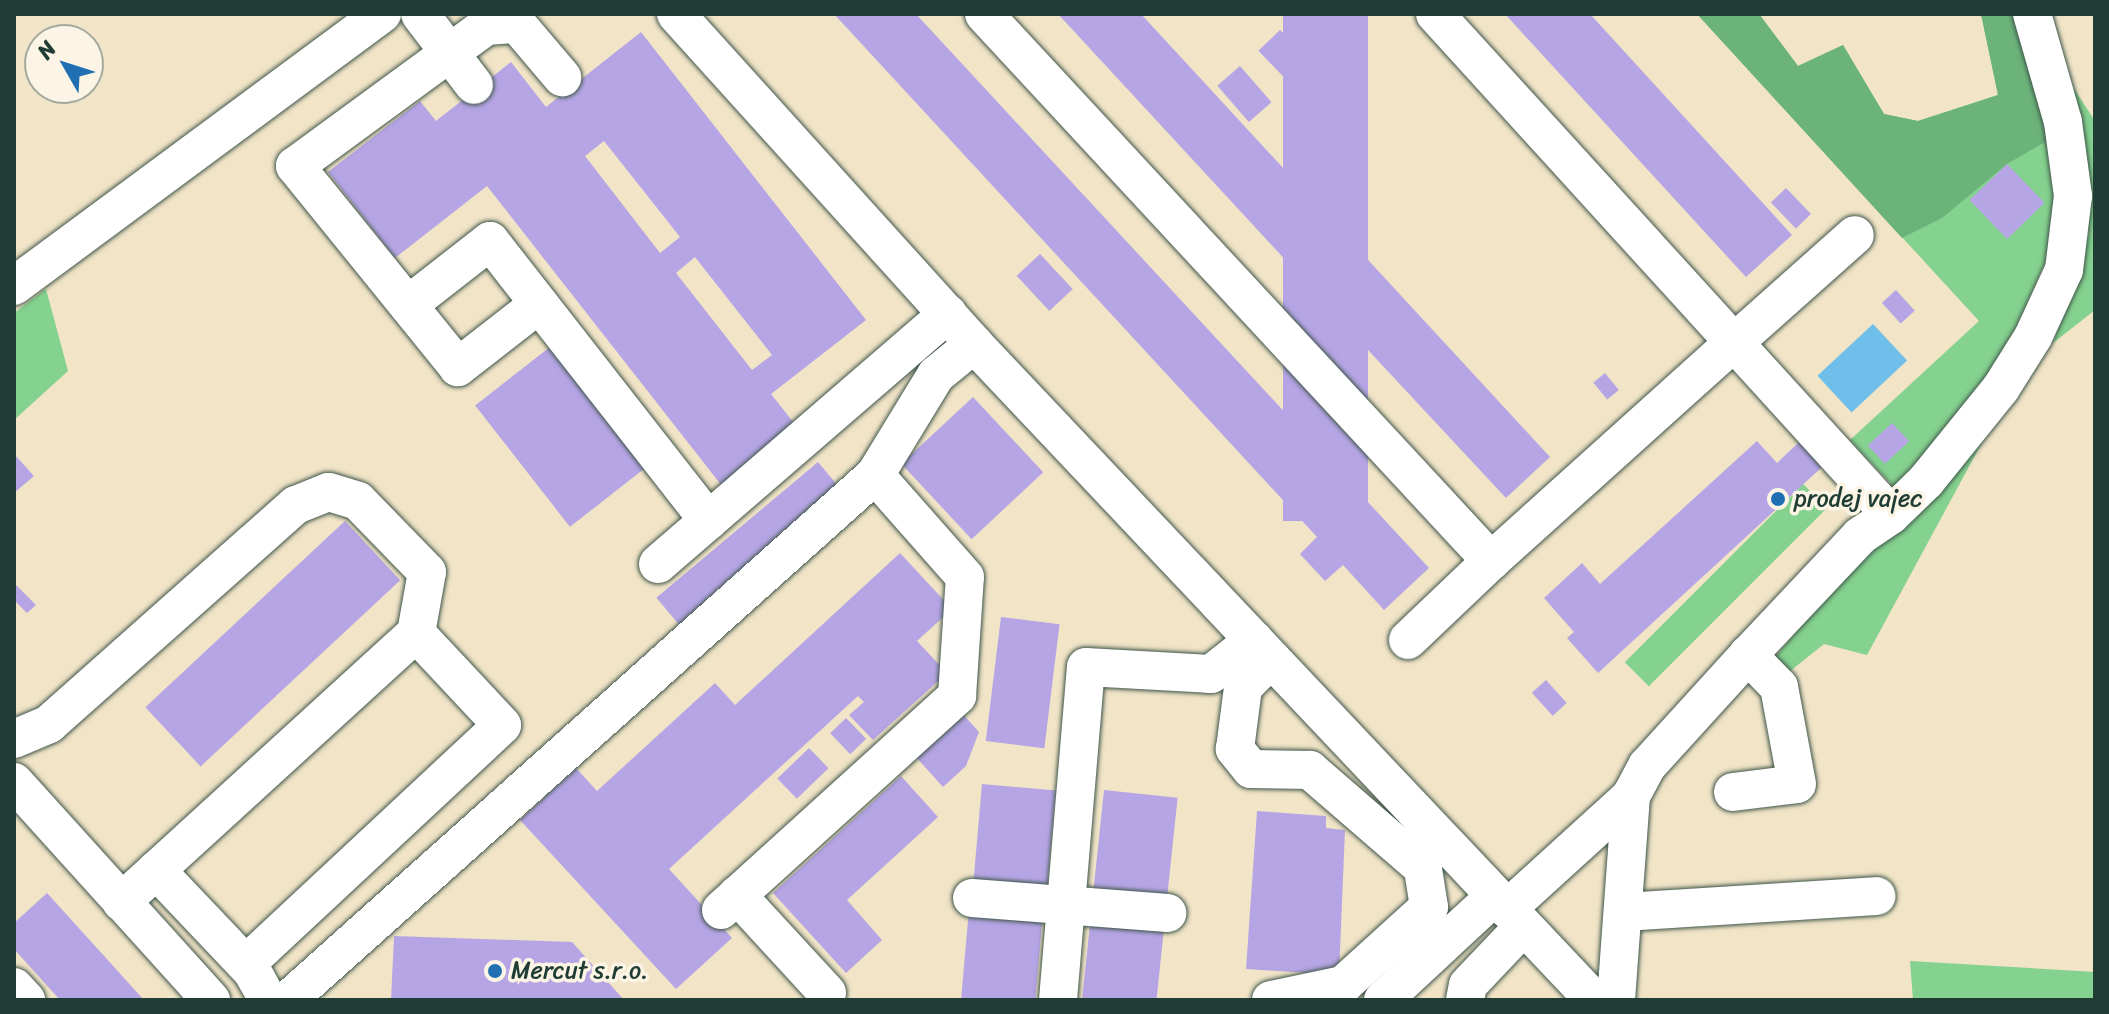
<!DOCTYPE html>
<html>
<head>
<meta charset="utf-8">
<style>
  body { margin:0 }
  #map { position:relative; width:2109px; height:1014px; overflow:hidden; background:#f1e4c7; font-family:Sriracha,sans-serif }
  div>[style] { position:absolute }
  .green>* { inset:0; background:#85d18f; transform-origin:0 0 }
  .forest>* { inset:0; background:#6cb37a }
  .water>* { inset:0; background:#6fbfea; transform-origin:0 0 }
  .building>* { inset:0; background:#b6a5e5; transform-origin:0 0 }
  .roads { filter:drop-shadow(0 0 2px #3e564a) drop-shadow(0 0 2px #3e564a) }
  .minor>* { height:38px; margin:-19px; padding:0 19px; transform-origin:19px; border-radius:19px; background:#fff }
  .dots>* { width:22px; height:22px; translate:-50% -50%; box-sizing:border-box; border:4px solid #fcf5e5; border-radius:50% }
  span { translate:-50% -50%; white-space:nowrap; text-align:center; line-height:1.15; -webkit-text-stroke:7px #fcf5e5; paint-order:stroke }
  .poi-label { font-size:24px; color:#1f3d34 }
  .left { translate:0 -50%; text-align:left }
  .frame { position:absolute; inset:0; border:16px solid #1f3d34; pointer-events:none }
  .north { position:absolute; left:24px; top:24px; width:80px; height:80px; box-sizing:border-box; background:#fcf5e5; border:2px solid #a4ab9e; border-radius:50%; rotate:309deg; font-size:22px; font-weight:700; line-height:32px; text-align:center; color:#1f3d34 }
  .north::after { content:''; display:block; margin:auto; width:28px; height:36px; background:#1f6fb2; clip-path:polygon(50% 0,100% 100%,50% 72%,0 100%) }
</style>
</head>
<body>
<div id="map">
  <div class="green">
    <i style="clip-path:polygon(1697px 14px,1759px 14px,1798px 66px,1843px 45px,1884px 114px,1918px 121px,1998px 95px,1981px 14px,2014px 14px,2058px 181px,2056px 238px,2009px 344px,1972px 400px,1894px 487px,1850px 440px,1979px 321px)"></i>
    <i style="clip-path:polygon(2064px 73px,2095px 121px,2095px 310px,2053px 343px,2089px 233px)"></i>
    <i style="clip-path:polygon(46px 289px,68px 371px,14px 420px,14px 313px)"></i>
    <i style="clip-path:polygon(1985px 437px,1867px 655px,1824px 644px,1784px 676px,1771px 662px,1810px 615px)"></i>
    <i style="left:1803px;top:484px;width:34px;height:252px;rotate:45deg"></i>
    <i style="clip-path:polygon(1910px 961px,2095px 972px,2095px 1000px,1913px 1000px)"></i>
  </div>
  <div class="forest">
    <i style="clip-path:polygon(1697px 14px,1759px 14px,1798px 66px,1843px 45px,1884px 114px,1918px 121px,1998px 95px,1981px 14px,2021px 14px,2057px 135px,2007px 164px,1942px 218px,1902px 238px)"></i>
  </div>
  <div class="water">
    <i style="left:1873px;top:324px;width:50px;height:76px;rotate:47deg"></i>
  </div>
  <div class="building">
    <i style="clip-path:polygon(834px 14px,916px 14px,1429px 568px,1384px 610px,1343px 565px,1325px 581px,1300px 554px,1317px 537px)"></i>
    <i style="clip-path:polygon(1058px 14px,1141px 14px,1550px 457px,1506px 498px,1368px 350px,1353px 364px,1337px 345px,1352px 332px)"></i>
    <i style="left:1283px;top:14px;width:85px;height:507px"></i>
    <i style="clip-path:polygon(1505px 14px,1590px 14px,1792px 235px,1746px 277px)"></i>
    <i style="left:1280px;top:30px;width:45px;height:30px;rotate:46deg"></i>
    <i style="clip-path:polygon(evenodd,641px 32px,866px 320px,771px 394px,797px 427px,722px 486px,487px 186px,395px 258px,328px 172px,420px 101px,436px 121px,511px 62px,546px 107px,641px 32px,604px 141px,680px 237px,660px 253px,585px 156px,604px 141px,641px 32px,695px 257px,772px 355px,752px 370px,676px 273px,695px 257px)"></i>
    <i style="left:1240px;top:66px;width:48px;height:30px;rotate:49deg"></i>
    <i style="left:2007px;top:164px;width:54px;height:52px;rotate:46deg"></i>
    <i style="left:1786px;top:188px;width:36px;height:21px;rotate:46deg"></i>
    <i style="left:1040px;top:254px;width:48px;height:32px;rotate:47deg"></i>
    <i style="left:1896px;top:290px;width:28px;height:19px;rotate:48deg"></i>
    <i style="left:550px;top:347px;width:154px;height:95px;rotate:52deg"></i>
    <i style="left:1605px;top:373px;width:22px;height:15px;rotate:51deg"></i>
    <i style="left:973px;top:397px;width:103px;height:98px;rotate:47deg"></i>
    <i style="left:1892px;top:423px;width:25px;height:33px;rotate:47deg"></i>
    <i style="clip-path:polygon(1757px 441px,1777px 463px,1799px 442px,1822px 467px,1598px 673px,1567px 638px,1574px 632px,1544px 598px,1582px 563px,1600px 584px)"></i>
    <i style="clip-path:polygon(14px 454px,34px 476px,14px 493px)"></i>
    <i style="left:818px;top:462px;width:40px;height:211px;rotate:50deg"></i>
    <i style="left:345px;top:521px;width:81px;height:273px;rotate:47deg"></i>
    <i style="clip-path:polygon(900px 553px,952px 609px,917px 641px,947px 673px,873px 740px,849px 715px,864px 702px,858px 696px,669px 869px,732px 938px,676px 989px,520px 820px,576px 768px,597px 791px,715px 683px,735px 705px)"></i>
    <i style="clip-path:polygon(15px 584px,36px 605px,27px 613px,14px 600px)"></i>
    <i style="left:1001px;top:617px;width:59px;height:125px;rotate:7deg"></i>
    <i style="left:1546px;top:680px;width:31px;height:19px;rotate:48deg"></i>
    <i style="clip-path:polygon(961px 712px,979px 732px,966px 766px,943px 787px,915px 756px)"></i>
    <i style="left:846px;top:718px;width:29px;height:22px;rotate:46deg"></i>
    <i style="left:809px;top:748px;width:28px;height:44px;rotate:46deg"></i>
    <i style="clip-path:polygon(901px 776px,938px 817px,847px 900px,882px 940px,846px 973px,773px 893px)"></i>
    <i style="left:982px;top:784px;width:74px;height:99px;rotate:5deg"></i>
    <i style="left:1104px;top:790px;width:74px;height:100px;rotate:6deg"></i>
    <i style="clip-path:polygon(1257px 811px,1326px 816px,1326px 828px,1345px 830px,1339px 975px,1246px 969px)"></i>
    <i style="clip-path:polygon(47px 893px,144px 1000px,60px 1000px,14px 949px,14px 923px)"></i>
    <i style="left:969px;top:909px;width:74px;height:92px;rotate:5deg"></i>
    <i style="left:1091px;top:915px;width:74px;height:86px;rotate:6deg"></i>
    <i style="clip-path:polygon(394px 936px,572px 942px,624px 1000px,391px 1000px)"></i>
  </div>
  <div class="roads">
    <div class="minor">
      <i style="left:420px;top:14px;width:89px;rotate:52.7deg"></i>
      <i style="left:676px;top:14px;width:445px;rotate:47.9deg"></i>
      <i style="left:974px;top:344px;width:903px;rotate:46.62deg"></i>
      <i style="left:984px;top:14px;width:746px;rotate:47.17deg"></i>
      <i style="left:1491px;top:561px;width:326px;rotate:-42deg"></i>
      <i style="left:1435px;top:14px;width:677px;rotate:47.69deg"></i>
      <i style="left:14px;top:286px;width:458px;rotate:-36.5deg"></i>
      <i style="left:539px;top:304px;width:103px;rotate:142.1deg"></i>
      <i style="left:458px;top:367px;width:259px;rotate:-129deg"></i>
      <i style="left:295px;top:166px;width:237px;rotate:-36.2deg"></i>
      <i style="left:486px;top:26px;width:31px;rotate:-4deg"></i>
      <i style="left:517px;top:24px;width:70px;rotate:49.7deg"></i>
      <i style="left:408px;top:305px;width:104px;rotate:-38deg"></i>
      <i style="left:490px;top:241px;width:355px;rotate:52deg"></i>
      <i style="left:1736px;top:341px;width:159px;rotate:-41.7deg"></i>
      <i style="left:658px;top:564px;width:383px;rotate:-40.8deg"></i>
      <i style="left:1408px;top:640px;width:115px;rotate:-43.6deg"></i>
      <i style="left:14px;top:739px;width:38px;rotate:-23deg"></i>
      <i style="left:49px;top:724px;width:330px;rotate:-41.6deg"></i>
      <i style="left:296px;top:505px;width:35px;rotate:-22deg"></i>
      <i style="left:329px;top:492px;width:30px;rotate:17deg"></i>
      <i style="left:358px;top:501px;width:99px;rotate:45.8deg"></i>
      <i style="left:427px;top:572px;width:62px;rotate:100.2deg"></i>
      <i style="left:416px;top:633px;width:399px;rotate:137.6deg"></i>
      <i style="left:14px;top:782px;width:294px;rotate:47.9deg"></i>
      <i style="left:1733px;top:792px;width:64px;rotate:-7.1deg"></i>
      <i style="left:1797px;top:784px;width:99px;rotate:-100.5deg"></i>
      <i style="left:1779px;top:687px;width:45px;rotate:-134.1deg"></i>
      <i style="left:156px;top:870px;width:139px;rotate:46.5deg"></i>
      <i style="left:252px;top:971px;width:33px;rotate:61deg"></i>
      <i style="left:737px;top:895px;width:133px;rotate:47.4deg"></i>
      <i style="left:972px;top:898px;width:196px;rotate:4.4deg"></i>
      <i style="left:1507px;top:909px;width:168px;rotate:-42.3deg"></i>
      <i style="left:1631px;top:796px;width:34px;rotate:-62deg"></i>
      <i style="left:1647px;top:766px;width:150px;rotate:-47.7deg"></i>
      <i style="left:1748px;top:655px;width:163px;rotate:-46.7deg"></i>
      <i style="left:1860px;top:536px;width:37px;rotate:-34deg"></i>
      <i style="left:1891px;top:515px;width:49px;rotate:-44.2deg"></i>
      <i style="left:1926px;top:481px;width:119px;rotate:-51.1deg"></i>
      <i style="left:2001px;top:388px;width:60px;rotate:-57.9deg"></i>
      <i style="left:2033px;top:337px;width:74px;rotate:-65.2deg"></i>
      <i style="left:2064px;top:270px;width:75px;rotate:-83.1deg"></i>
      <i style="left:2073px;top:196px;width:75px;rotate:-97.7deg"></i>
      <i style="left:2063px;top:122px;width:112px;rotate:-106deg"></i>
      <i style="left:721px;top:910px;width:319px;rotate:-42.2deg"></i>
      <i style="left:957px;top:696px;width:119px;rotate:-86.2deg"></i>
      <i style="left:965px;top:577px;width:136px;rotate:-131.4deg"></i>
      <i style="left:1623px;top:912px;width:254px;rotate:-3.6deg"></i>
      <i style="left:246px;top:964px;width:350px;rotate:-43deg"></i>
      <i style="left:502px;top:725px;width:126px;rotate:-133.1deg"></i>
      <i style="left:14px;top:987px;width:18px;rotate:47deg"></i>
      <i style="left:288px;top:1000px;width:788px;rotate:-41.81deg"></i>
      <i style="left:875px;top:475px;width:117px;rotate:-58.6deg"></i>
      <i style="left:936px;top:375px;width:49px;rotate:-39.2deg"></i>
      <i style="left:1058px;top:1000px;width:334px;rotate:-85.2deg"></i>
      <i style="left:1086px;top:667px;width:125px;rotate:3.2deg"></i>
      <i style="left:1211px;top:674px;width:55px;rotate:-38.3deg"></i>
      <i style="left:1271px;top:1000px;width:74px;rotate:-11.8deg"></i>
      <i style="left:1343px;top:985px;width:116px;rotate:-42.2deg"></i>
      <i style="left:1429px;top:907px;width:39px;rotate:-99deg"></i>
      <i style="left:1423px;top:868px;width:150px;rotate:-139.1deg"></i>
      <i style="left:1310px;top:770px;width:59px;rotate:-179deg"></i>
      <i style="left:1251px;top:769px;width:26px;rotate:-129deg"></i>
      <i style="left:1235px;top:749px;width:63px;rotate:-82.6deg"></i>
      <i style="left:1243px;top:687px;width:40px;rotate:-45deg"></i>
      <i style="left:1383px;top:1000px;width:153px;rotate:-42.9deg"></i>
      <i style="left:1465px;top:1000px;width:15px;rotate:-79deg"></i>
      <i style="left:1468px;top:985px;width:81px;rotate:-46.5deg"></i>
      <i style="left:1616px;top:1000px;width:205px;rotate:-85.8deg"></i>
    </div>
  </div>
  <div class="dots">
    <i style="left:1778px;top:499px;background:#1f6fb2"></i>
    <i style="left:495px;top:971px;background:#1f6fb2"></i>
  </div>
  <div class="poi-label">
    <span class="left" style="left:1794px;top:499px">prodej vajec</span>
    <span class="left" style="left:511px;top:971px">Mercut s.r.o.</span>
  </div>
  <div class="frame"></div>
  <div class="north">N</div>
</div>
</body>
</html>
